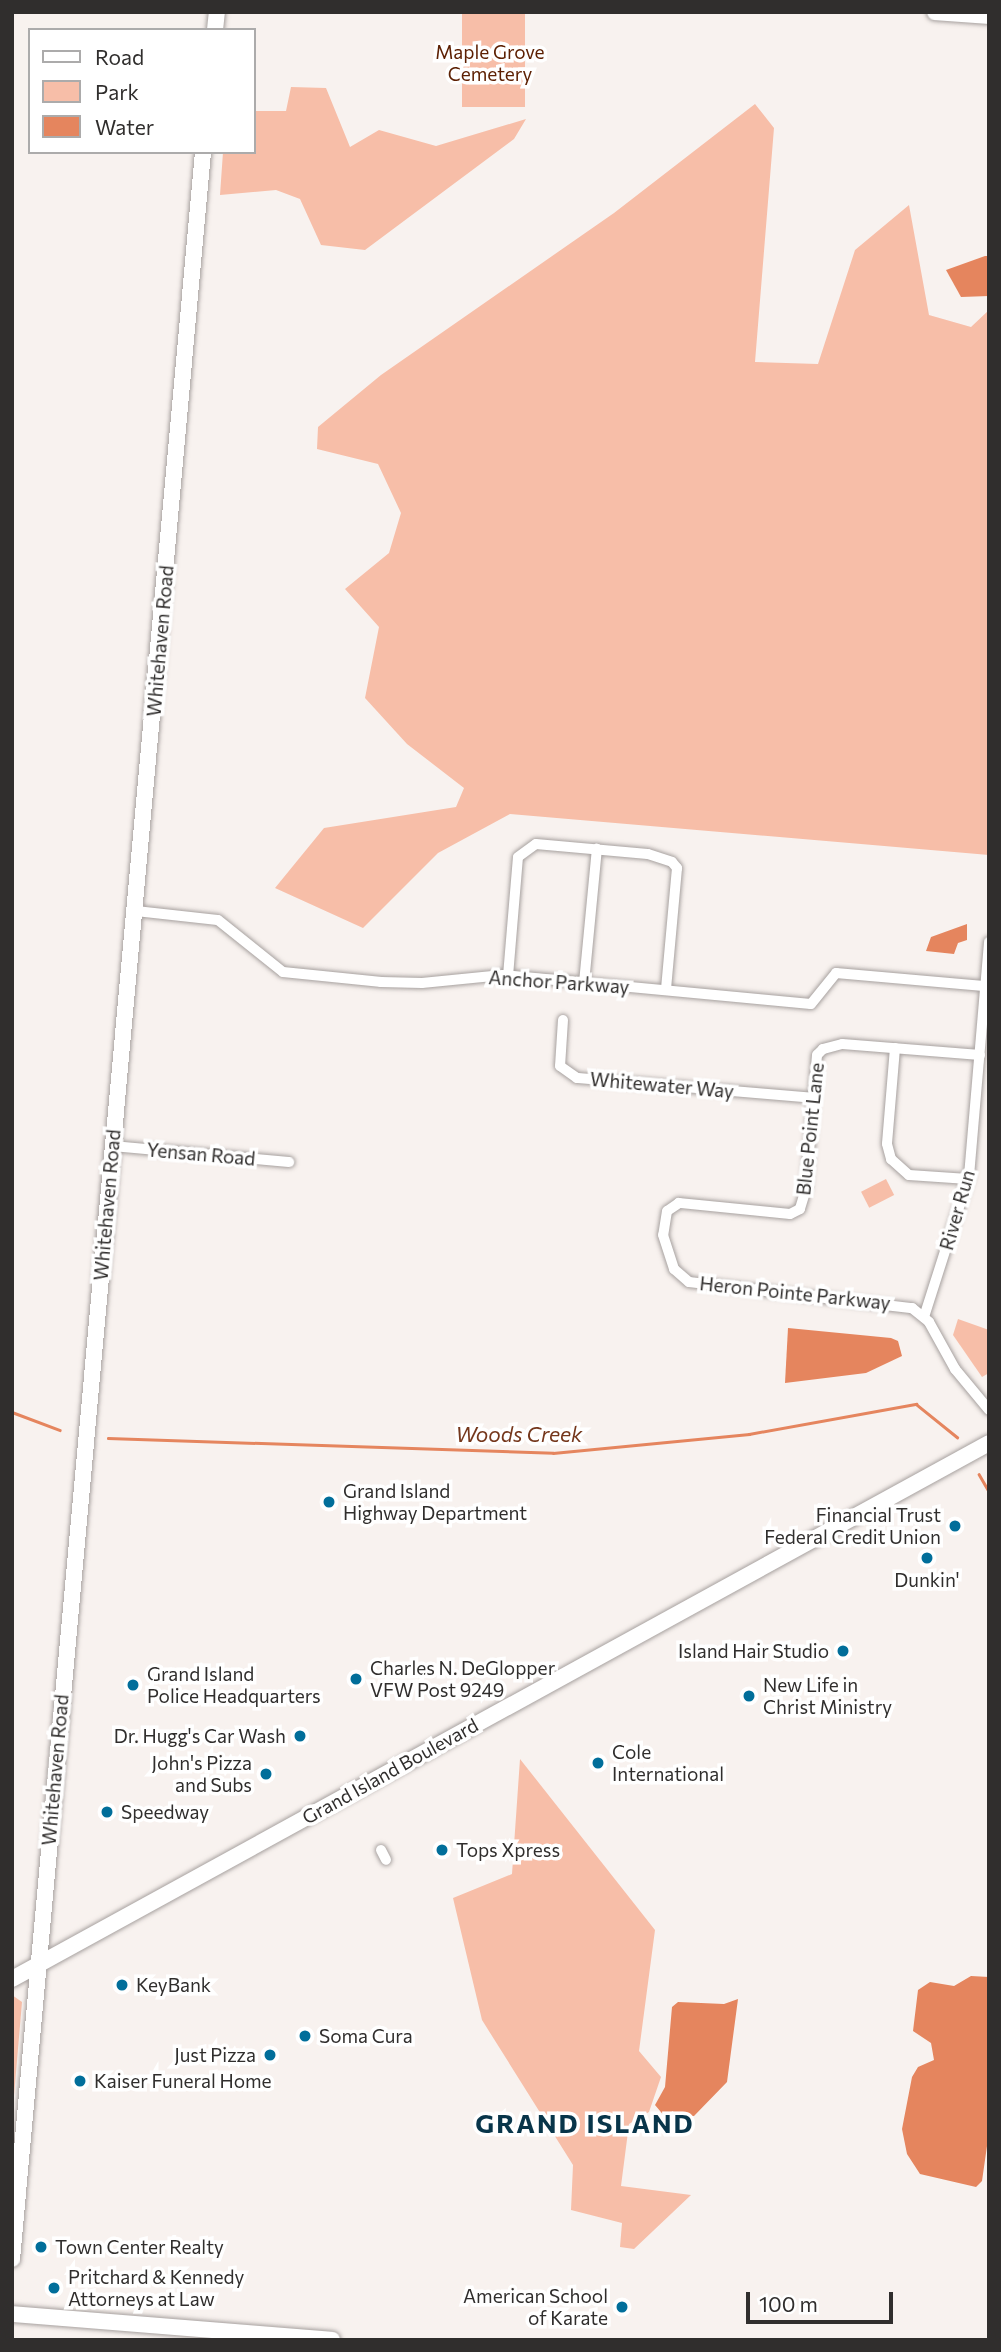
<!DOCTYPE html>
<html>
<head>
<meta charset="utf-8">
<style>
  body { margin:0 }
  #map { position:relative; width:1001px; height:2352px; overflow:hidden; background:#f8f2ef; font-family:Commissioner,sans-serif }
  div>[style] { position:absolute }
  .green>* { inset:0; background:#f7bea8; transform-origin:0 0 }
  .water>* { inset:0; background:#e5855e }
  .stream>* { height:2.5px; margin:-1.25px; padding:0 1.25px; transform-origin:1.25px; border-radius:1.25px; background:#e5855e }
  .roads { filter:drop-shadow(0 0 2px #a7a19f) drop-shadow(0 0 2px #a7a19f) }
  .street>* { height:10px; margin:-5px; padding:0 5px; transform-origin:5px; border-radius:5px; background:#fff }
  .secondary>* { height:16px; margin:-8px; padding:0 8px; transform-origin:8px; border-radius:8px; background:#fff }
  .dots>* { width:19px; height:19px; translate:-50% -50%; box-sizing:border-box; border:4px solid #fff; border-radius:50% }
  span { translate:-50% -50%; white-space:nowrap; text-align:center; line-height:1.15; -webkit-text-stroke:7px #fff; paint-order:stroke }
  .park-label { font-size:19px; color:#5d2003 }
  .street-label { font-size:19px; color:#302e2d }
  .poi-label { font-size:19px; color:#302e2d }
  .left { translate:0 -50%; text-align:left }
  .right { translate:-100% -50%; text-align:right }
  .water-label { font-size:21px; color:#75371c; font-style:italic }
  .district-label { font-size:26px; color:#08354a; font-weight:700; letter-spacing:2px }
  .frame { position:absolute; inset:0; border:14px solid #302e2d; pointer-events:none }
  .legend { position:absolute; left:28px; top:28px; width:228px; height:126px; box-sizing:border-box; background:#fff; border:2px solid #acabab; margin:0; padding:9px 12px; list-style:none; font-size:21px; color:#302e2d }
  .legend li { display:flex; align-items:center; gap:14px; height:35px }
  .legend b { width:35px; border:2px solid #acabab }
  .scale { position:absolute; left:746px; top:2292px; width:147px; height:32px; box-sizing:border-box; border:4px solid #302e2d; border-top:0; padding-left:9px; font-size:21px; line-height:24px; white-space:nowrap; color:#302e2d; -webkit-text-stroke:5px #fff; paint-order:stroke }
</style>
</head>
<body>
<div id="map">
  <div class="green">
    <i style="left:462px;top:12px;width:63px;height:95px"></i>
    <i style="clip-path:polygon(291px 87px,326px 88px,350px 147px,379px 130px,436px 146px,526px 119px,514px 139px,365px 250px,321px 245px,300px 199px,276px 190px,220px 195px,223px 152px,254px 152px,254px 111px,286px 111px)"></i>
    <i style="clip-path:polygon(755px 104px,774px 128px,755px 362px,818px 364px,855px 250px,909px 205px,929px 315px,971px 327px,989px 310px,989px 855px,510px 814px,438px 853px,363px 928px,275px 888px,324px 828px,456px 807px,464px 788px,407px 744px,365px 698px,379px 627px,345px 589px,389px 553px,401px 513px,378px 464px,317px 449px,318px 427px,381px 375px,614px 213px)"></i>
    <i style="left:886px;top:1179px;width:18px;height:28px;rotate:63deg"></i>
    <i style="clip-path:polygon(958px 1319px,989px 1330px,989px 1373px,982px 1377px,953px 1335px)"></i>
    <i style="clip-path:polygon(520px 1759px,655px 1930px,639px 2051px,661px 2077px,649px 2112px,629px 2124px,621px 2186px,691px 2195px,634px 2249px,620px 2247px,622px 2223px,571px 2210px,573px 2165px,482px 2020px,453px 1898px,512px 1874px)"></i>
    <i style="clip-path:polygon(12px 1995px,22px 2002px,12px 2119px)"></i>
  </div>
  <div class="water">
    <i style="clip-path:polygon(985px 256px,989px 256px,989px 296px,961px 297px,946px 270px)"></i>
    <i style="clip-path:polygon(967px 924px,967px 940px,958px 943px,954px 954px,926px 951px,931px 937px)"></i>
    <i style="clip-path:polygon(788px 1328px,891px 1338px,898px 1341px,902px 1356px,866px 1373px,785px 1383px)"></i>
    <i style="clip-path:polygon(971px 1976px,989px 1977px,989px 2132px,982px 2181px,976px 2187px,920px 2174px,907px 2154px,902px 2129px,912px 2077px,918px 2067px,934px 2060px,931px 2043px,913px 2031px,918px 1990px,930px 1982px,954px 1986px)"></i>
    <i style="clip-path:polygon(738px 1999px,727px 2082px,694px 2116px,666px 2118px,655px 2105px,665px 2087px,672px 2007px,678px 2002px,724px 2004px)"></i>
  </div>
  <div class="stream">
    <i style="left:12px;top:1412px;width:51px;rotate:20.6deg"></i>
    <i style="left:108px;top:1438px;width:445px;rotate:1.9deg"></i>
    <i style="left:553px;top:1453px;width:197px;rotate:-5.5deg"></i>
    <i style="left:749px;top:1434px;width:170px;rotate:-10.2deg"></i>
    <i style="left:916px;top:1404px;width:53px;rotate:38.8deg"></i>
    <i style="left:979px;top:1474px;width:20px;rotate:60deg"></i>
  </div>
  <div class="roads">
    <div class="street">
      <i style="left:136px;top:911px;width:82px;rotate:6.3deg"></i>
      <i style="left:218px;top:920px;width:83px;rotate:38.7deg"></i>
      <i style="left:283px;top:972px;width:99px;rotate:5.8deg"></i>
      <i style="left:381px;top:982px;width:41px;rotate:1.4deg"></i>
      <i style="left:422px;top:983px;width:81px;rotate:-5.6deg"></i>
      <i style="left:503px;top:975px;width:309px;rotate:5.4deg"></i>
      <i style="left:811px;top:1004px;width:40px;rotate:-51deg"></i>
      <i style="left:836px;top:973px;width:151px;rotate:5deg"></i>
      <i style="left:508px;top:976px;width:119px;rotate:-85.2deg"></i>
      <i style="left:518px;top:857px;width:22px;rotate:-36deg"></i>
      <i style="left:536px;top:844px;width:112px;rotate:5.1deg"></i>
      <i style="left:648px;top:854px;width:25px;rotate:18deg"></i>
      <i style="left:672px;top:862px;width:8px;rotate:50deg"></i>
      <i style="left:677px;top:868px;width:122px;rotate:95.2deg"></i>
      <i style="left:584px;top:983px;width:135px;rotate:-84.5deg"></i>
      <i style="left:563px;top:1020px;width:46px;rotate:93.7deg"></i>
      <i style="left:560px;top:1066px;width:21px;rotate:35deg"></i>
      <i style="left:577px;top:1078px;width:237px;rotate:4.8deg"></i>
      <i style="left:895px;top:1048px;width:96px;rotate:94.8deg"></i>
      <i style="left:887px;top:1144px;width:16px;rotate:75deg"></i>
      <i style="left:891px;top:1159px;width:24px;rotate:42deg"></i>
      <i style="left:909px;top:1175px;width:59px;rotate:3.9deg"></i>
      <i style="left:980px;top:1055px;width:138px;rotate:-175.4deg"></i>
      <i style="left:842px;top:1044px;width:20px;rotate:165deg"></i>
      <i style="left:823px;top:1049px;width:8px;rotate:135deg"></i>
      <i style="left:817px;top:1055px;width:134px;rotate:94.7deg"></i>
      <i style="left:806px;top:1189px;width:21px;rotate:107deg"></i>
      <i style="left:800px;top:1209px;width:11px;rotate:153deg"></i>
      <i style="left:790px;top:1214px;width:112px;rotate:-174.3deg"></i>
      <i style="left:679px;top:1203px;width:14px;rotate:146deg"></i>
      <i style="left:667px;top:1211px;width:24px;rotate:99deg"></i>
      <i style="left:663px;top:1235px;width:36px;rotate:72deg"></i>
      <i style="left:674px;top:1269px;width:20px;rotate:41deg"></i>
      <i style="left:689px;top:1282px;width:225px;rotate:6.7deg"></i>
      <i style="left:912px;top:1308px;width:22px;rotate:39deg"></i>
      <i style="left:929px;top:1322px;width:54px;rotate:61deg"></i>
      <i style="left:955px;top:1369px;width:53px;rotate:50.3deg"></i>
      <i style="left:112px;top:1146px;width:178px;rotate:5.2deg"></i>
      <i style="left:924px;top:1317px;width:148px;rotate:-72.3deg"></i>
      <i style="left:969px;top:1176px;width:235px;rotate:-85.1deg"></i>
      <i style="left:381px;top:1850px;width:11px;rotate:63deg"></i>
    </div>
    <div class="secondary">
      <i style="left:935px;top:12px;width:54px;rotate:4.2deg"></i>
      <i style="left:215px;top:30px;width:18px;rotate:-84deg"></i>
      <i style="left:12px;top:1979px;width:1114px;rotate:-28.75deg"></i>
      <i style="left:12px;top:2259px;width:2116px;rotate:-84.82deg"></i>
      <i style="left:12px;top:2314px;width:321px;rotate:4.6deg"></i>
    </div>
  </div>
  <div class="dots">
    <i style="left:329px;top:1502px;background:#016e9a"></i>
    <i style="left:955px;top:1526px;background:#016e9a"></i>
    <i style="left:927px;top:1558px;background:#016e9a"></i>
    <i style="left:843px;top:1651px;background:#016e9a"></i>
    <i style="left:356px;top:1679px;background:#016e9a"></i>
    <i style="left:133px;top:1685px;background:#016e9a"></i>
    <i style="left:749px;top:1696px;background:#016e9a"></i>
    <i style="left:300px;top:1736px;background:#016e9a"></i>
    <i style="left:598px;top:1763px;background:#016e9a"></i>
    <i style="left:266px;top:1774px;background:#016e9a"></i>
    <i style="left:107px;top:1812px;background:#016e9a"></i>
    <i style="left:442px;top:1850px;background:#016e9a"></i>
    <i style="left:122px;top:1985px;background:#016e9a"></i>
    <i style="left:305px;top:2036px;background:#016e9a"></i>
    <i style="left:270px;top:2055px;background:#016e9a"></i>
    <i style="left:80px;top:2081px;background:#016e9a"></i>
    <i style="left:41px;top:2247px;background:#016e9a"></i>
    <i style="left:54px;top:2288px;background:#016e9a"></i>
    <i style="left:622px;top:2307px;background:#016e9a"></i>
  </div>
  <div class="park-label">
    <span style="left:490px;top:63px">Maple Grove<br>Cemetery</span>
  </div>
  <div class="street-label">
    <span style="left:160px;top:641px;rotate:-85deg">Whitehaven Road</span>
    <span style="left:559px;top:982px;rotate:4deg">Anchor Parkway</span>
    <span style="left:662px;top:1085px;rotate:5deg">Whitewater Way</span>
    <span style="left:810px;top:1129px;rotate:-84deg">Blue Point Lane</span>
    <span style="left:201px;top:1154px;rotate:5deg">Yensan Road</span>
    <span style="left:107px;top:1205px;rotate:-85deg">Whitehaven Road</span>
    <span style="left:957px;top:1210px;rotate:-74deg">River Run</span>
    <span style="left:795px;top:1293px;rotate:6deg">Heron Pointe Parkway</span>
    <span style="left:55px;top:1770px;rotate:-85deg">Whitehaven Road</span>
    <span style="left:390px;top:1771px;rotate:-29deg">Grand Island Boulevard</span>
  </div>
  <div class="poi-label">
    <span class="left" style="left:343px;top:1502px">Grand Island<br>Highway Department</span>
    <span class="right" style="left:941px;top:1526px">Financial Trust<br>Federal Credit Union</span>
    <span style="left:927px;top:1580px">Dunkin'</span>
    <span class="right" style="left:829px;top:1651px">Island Hair Studio</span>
    <span class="left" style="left:370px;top:1679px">Charles N. DeGlopper<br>VFW Post 9249</span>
    <span class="left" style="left:147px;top:1685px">Grand Island<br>Police Headquarters</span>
    <span class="left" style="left:763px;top:1696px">New Life in<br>Christ Ministry</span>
    <span class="right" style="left:286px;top:1736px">Dr. Hugg's Car Wash</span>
    <span class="left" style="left:612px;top:1763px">Cole<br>International</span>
    <span class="right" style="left:252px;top:1774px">John's Pizza<br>and Subs</span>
    <span class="left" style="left:121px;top:1812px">Speedway</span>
    <span class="left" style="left:456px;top:1850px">Tops Xpress</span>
    <span class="left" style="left:136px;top:1985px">KeyBank</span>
    <span class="left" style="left:319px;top:2036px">Soma Cura</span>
    <span class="right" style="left:256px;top:2055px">Just Pizza</span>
    <span class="left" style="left:94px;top:2081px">Kaiser Funeral Home</span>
    <span class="left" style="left:55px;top:2247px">Town Center Realty</span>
    <span class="left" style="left:68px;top:2288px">Pritchard &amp; Kennedy<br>Attorneys at Law</span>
    <span class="right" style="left:608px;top:2307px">American School<br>of Karate</span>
  </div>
  <div class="water-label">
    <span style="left:519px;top:1434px">Woods Creek</span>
  </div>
  <div class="district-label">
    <span style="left:585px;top:2123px">GRAND ISLAND</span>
  </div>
  <div class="frame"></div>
  <ul class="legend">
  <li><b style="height:9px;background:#fff"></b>Road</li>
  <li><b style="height:19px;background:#f7bea8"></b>Park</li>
  <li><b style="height:19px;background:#e5855e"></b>Water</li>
  </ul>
  <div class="scale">100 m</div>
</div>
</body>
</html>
